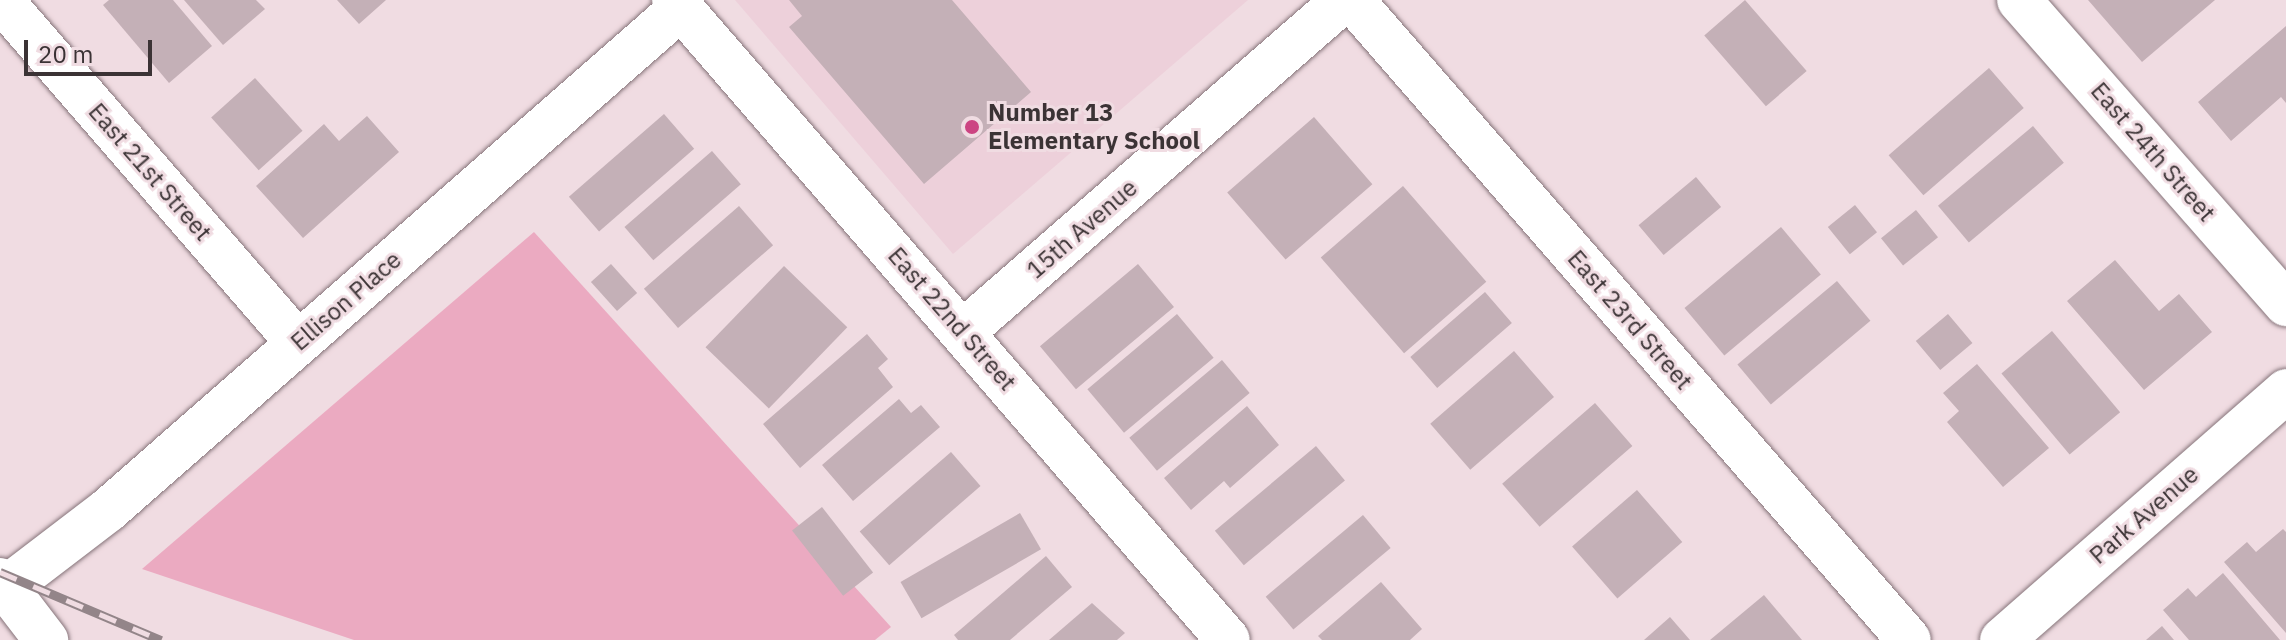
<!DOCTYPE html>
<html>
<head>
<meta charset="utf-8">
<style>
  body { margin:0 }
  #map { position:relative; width:2286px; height:640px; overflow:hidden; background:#f0dce2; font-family:"IBM Plex Sans",sans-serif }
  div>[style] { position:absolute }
  .built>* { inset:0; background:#edd0da }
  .green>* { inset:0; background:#ebaac1 }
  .building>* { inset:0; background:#c4b0b7; transform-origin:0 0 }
  .roads { filter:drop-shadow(0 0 2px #86747a) drop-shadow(0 0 2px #86747a) }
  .minor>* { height:44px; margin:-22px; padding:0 22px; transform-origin:22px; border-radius:22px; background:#fff }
  .tertiary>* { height:44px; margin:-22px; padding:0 22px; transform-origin:22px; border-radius:22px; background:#fff }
  .primary>* { height:44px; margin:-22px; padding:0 22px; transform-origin:22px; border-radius:22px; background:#fff }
  .rail>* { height:9px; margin-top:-4.5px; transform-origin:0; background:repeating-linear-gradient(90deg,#f0dce2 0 18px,#938589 0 36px); box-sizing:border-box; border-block:2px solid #938589 }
  .dots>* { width:22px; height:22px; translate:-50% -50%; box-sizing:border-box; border:4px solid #f0dce2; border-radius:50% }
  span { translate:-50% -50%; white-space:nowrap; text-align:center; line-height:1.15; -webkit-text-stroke:6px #f0dce2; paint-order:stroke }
  .poi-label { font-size:24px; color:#3b3335; font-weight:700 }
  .left { translate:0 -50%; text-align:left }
  .street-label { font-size:24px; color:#3b3335 }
  .scale { position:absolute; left:24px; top:40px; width:128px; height:36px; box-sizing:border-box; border:4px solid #3b3335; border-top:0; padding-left:10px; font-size:24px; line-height:28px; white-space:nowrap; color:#3b3335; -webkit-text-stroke:6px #f0dce2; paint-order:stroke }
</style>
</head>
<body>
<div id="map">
  <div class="built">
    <i style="clip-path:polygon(735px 0,1248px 0,953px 254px)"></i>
  </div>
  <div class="green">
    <i style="clip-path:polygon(534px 232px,891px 627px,875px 640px,354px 640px,142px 569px)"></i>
  </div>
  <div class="building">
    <i style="clip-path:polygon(109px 0,173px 0,212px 46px,169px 83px,103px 5px)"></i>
    <i style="clip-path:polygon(184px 0,256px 0,265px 9px,223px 45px)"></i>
    <i style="clip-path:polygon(337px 0,386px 0,359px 24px)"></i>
    <i style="clip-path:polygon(789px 0,952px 0,1031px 92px,924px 184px,789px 27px,802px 16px)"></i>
    <i style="left:1745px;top:0;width:94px;height:54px;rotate:49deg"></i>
    <i style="clip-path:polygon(2088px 0,2215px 0,2142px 62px)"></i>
    <i style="clip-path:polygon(2286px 26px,2286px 103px,2281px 97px,2231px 141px,2198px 102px)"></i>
    <i style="left:1989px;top:68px;width:53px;height:133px;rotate:49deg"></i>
    <i style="left:255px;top:78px;width:71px;height:59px;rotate:48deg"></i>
    <i style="left:664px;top:114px;width:46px;height:126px;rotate:49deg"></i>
    <i style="clip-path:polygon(367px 116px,399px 152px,303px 238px,256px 186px,324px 124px,339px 141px)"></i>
    <i style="left:1314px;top:117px;width:89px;height:115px;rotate:49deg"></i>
    <i style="left:2033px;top:126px;width:48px;height:124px;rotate:50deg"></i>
    <i style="left:712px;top:151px;width:44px;height:116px;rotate:49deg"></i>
    <i style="left:1696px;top:177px;width:39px;height:75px;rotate:50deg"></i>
    <i style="left:1403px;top:186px;width:127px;height:109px;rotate:49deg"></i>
    <i style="left:1855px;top:205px;width:35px;height:35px;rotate:51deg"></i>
    <i style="left:739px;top:206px;width:52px;height:126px;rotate:49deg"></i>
    <i style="left:1916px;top:210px;width:35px;height:45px;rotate:51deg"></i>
    <i style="left:1781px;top:227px;width:62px;height:126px;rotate:50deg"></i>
    <i style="clip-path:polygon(2115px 260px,2159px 311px,2179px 294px,2212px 332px,2144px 390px,2067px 301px)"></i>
    <i style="left:611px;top:264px;width:39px;height:27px;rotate:48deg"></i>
    <i style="left:1138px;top:264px;width:56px;height:128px;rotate:50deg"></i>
    <i style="left:784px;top:266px;width:88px;height:113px;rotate:44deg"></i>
    <i style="left:1837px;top:281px;width:52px;height:130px;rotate:50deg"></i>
    <i style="left:1485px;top:292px;width:41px;height:99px;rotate:49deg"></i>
    <i style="left:1177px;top:314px;width:57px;height:117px;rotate:50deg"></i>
    <i style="left:1948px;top:314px;width:38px;height:42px;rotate:50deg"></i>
    <i style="left:2052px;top:331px;width:106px;height:66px;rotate:50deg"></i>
    <i style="clip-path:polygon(867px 334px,888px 359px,878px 368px,893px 387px,800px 468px,763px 424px)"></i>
    <i style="left:1514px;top:351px;width:61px;height:111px;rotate:49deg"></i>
    <i style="left:1222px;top:360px;width:43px;height:121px;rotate:50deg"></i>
    <i style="clip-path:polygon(1977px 364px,2049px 448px,2003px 487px,1947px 422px,1959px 411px,1943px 393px)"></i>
    <i style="clip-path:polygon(899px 399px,911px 413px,921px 405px,940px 427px,853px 501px,822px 465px)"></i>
    <i style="left:1595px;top:403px;width:57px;height:123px;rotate:49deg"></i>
    <i style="clip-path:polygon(1247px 406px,1279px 445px,1230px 488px,1224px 481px,1191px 510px,1164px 478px)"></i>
    <i style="left:1316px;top:446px;width:45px;height:132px;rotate:50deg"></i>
    <i style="left:951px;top:452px;width:45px;height:121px;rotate:49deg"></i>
    <i style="left:1637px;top:490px;width:69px;height:86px;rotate:49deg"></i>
    <i style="left:822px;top:507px;width:83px;height:38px;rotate:52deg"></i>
    <i style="left:1020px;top:513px;width:42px;height:138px;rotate:60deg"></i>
    <i style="left:1363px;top:515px;width:43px;height:127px;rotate:50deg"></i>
    <i style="clip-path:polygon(2283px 529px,2286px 532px,2286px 633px,2224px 562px,2247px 542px,2256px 552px)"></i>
    <i style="clip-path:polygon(1046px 556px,1072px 587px,1010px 640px,958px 640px,954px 635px)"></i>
    <i style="clip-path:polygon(2223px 573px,2280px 640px,2189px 640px,2163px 610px,2188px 588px,2196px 597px)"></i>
    <i style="clip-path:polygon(1381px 582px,1422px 629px,1410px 640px,1322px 640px,1318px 636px)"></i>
    <i style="clip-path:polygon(1764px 595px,1802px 640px,1710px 640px)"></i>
    <i style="clip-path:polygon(1092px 603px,1125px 633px,1117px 640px,1049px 640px)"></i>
    <i style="clip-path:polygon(1670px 617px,1690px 640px,1644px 640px)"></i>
    <i style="clip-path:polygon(2162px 626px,2174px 640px,2146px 640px)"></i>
  </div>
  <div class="roads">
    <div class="minor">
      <i style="left:1px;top:0;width:454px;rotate:49.1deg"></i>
      <i style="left:674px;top:0;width:846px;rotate:49.12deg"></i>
      <i style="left:1352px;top:0;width:848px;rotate:48.97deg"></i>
      <i style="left:2019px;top:0;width:405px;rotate:48.7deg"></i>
      <i style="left:964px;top:331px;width:504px;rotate:-41.06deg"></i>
      <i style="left:6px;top:588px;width:128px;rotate:-37.4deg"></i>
      <i style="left:108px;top:510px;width:762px;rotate:-41.22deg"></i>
    </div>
    <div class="tertiary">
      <i style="left:2002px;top:640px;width:378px;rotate:-41.2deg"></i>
    </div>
    <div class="primary">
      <i style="left:0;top:580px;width:76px;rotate:52.5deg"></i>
    </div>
  </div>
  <div class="rail">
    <i style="left:0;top:572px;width:175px;rotate:22.9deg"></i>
  </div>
  <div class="dots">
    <i style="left:972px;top:127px;background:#cc4482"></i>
  </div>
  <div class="poi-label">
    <span class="left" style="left:988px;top:127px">Number 13<br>Elementary School</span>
  </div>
  <div class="street-label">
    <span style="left:2153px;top:152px;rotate:49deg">East 24th Street</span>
    <span style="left:150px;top:172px;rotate:49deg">East 21st Street</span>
    <span style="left:1082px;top:229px;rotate:-41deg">15th Avenue</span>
    <span style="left:346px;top:301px;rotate:-41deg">Ellison Place</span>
    <span style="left:952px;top:319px;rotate:49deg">East 22nd Street</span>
    <span style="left:1630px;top:320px;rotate:49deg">East 23rd Street</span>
    <span style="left:2144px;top:515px;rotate:-41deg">Park Avenue</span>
  </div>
  <div class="scale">20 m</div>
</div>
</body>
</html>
